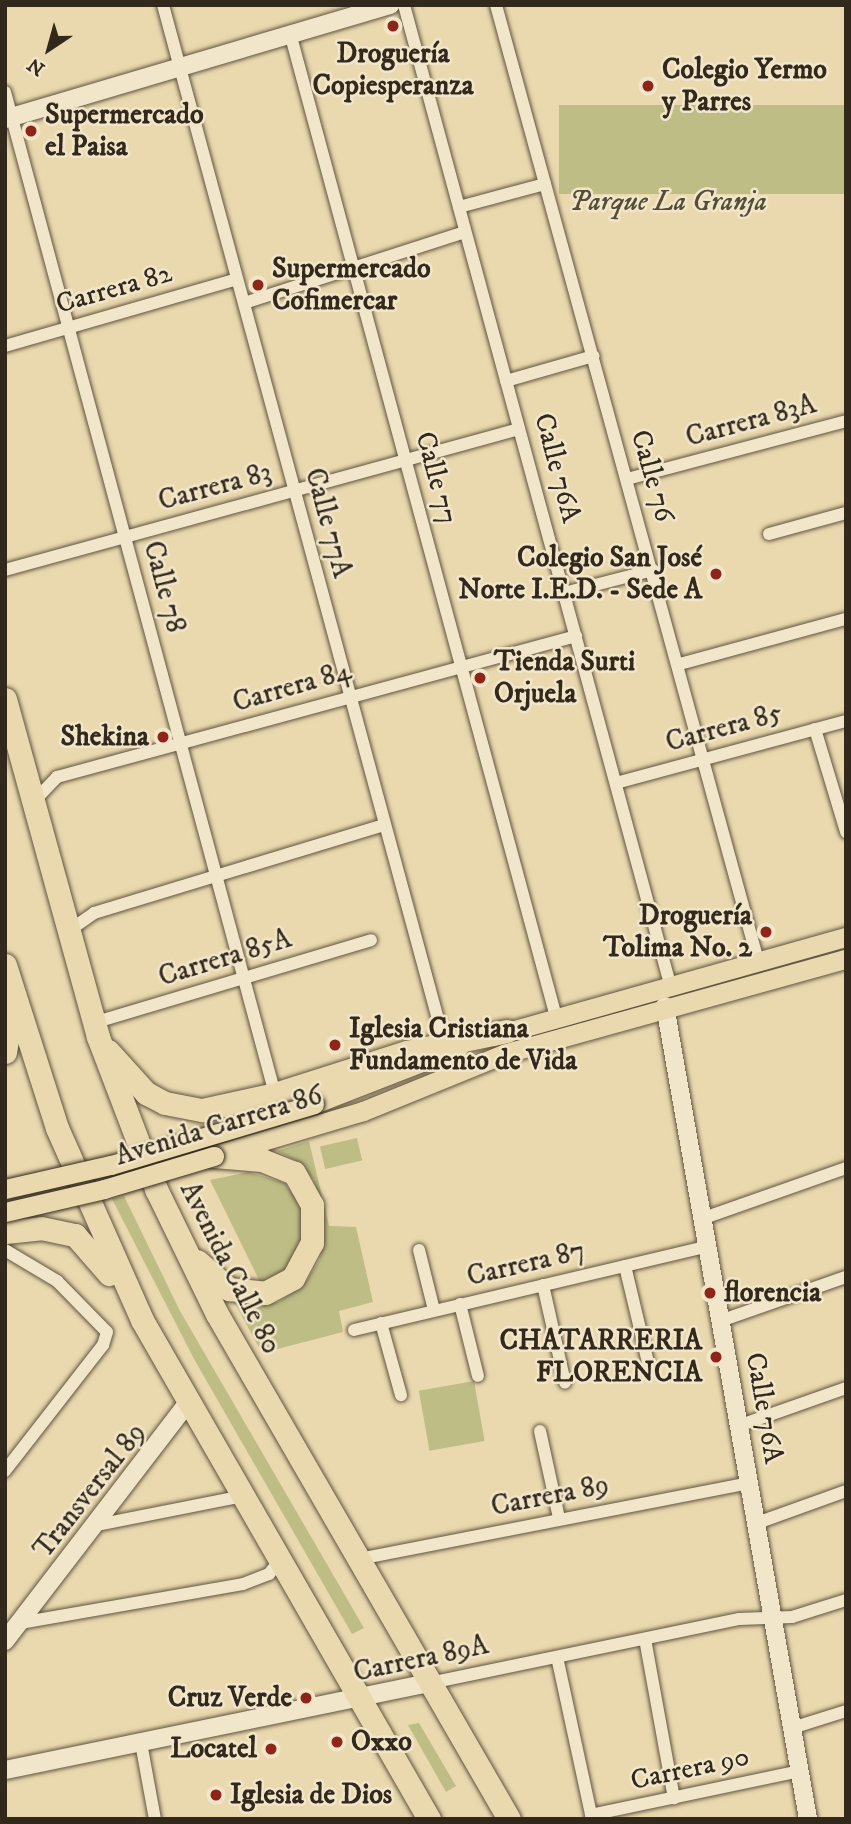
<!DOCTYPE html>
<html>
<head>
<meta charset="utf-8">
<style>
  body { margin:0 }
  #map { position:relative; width:851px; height:1824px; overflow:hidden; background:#ead9ae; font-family:"IM FELL DW Pica",serif }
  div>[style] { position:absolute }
  .green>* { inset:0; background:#bebd85; transform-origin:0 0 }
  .roads { filter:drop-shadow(0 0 2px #605440) drop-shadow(0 0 2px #605440) }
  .street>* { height:12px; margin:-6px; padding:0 6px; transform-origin:6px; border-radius:6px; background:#f1e6ca }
  .secondary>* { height:18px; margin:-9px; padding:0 9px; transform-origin:9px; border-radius:9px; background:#f1e6ca }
  .primary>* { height:19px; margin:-9.5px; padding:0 9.5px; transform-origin:9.5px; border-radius:9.5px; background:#ead9ae }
  .highway>* { height:23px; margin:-11.5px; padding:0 11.5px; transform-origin:11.5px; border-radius:11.5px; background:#ead9ae }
  .bridges { filter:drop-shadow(0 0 2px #32281c) drop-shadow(0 0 2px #32281c) }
  .primary-bridge>* { height:19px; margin:-9.5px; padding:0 9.5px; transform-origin:9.5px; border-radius:9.5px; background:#ead9ae }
  .dots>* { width:19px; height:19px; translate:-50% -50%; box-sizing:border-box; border:4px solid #f1e6ca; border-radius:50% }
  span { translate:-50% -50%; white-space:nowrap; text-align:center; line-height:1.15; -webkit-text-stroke:5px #f1e6ca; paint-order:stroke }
  .poi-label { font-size:28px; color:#32281c; font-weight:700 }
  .left { translate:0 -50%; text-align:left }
  .right { translate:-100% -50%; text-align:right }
  .park-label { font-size:28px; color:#554d36; font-style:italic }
  .street-label { font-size:28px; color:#32281c }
  .frame { position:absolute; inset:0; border:7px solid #32281c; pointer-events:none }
  .north { position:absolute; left:14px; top:14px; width:70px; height:70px; -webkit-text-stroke:5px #f1e6ca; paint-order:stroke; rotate:216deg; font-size:19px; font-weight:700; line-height:28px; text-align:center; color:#32281c }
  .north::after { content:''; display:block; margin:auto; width:24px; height:32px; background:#32281c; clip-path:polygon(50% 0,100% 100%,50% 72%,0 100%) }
</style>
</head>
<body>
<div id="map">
  <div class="green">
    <i style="left:846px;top:105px;width:89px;height:287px;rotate:90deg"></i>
    <i style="left:357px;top:1138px;width:23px;height:38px;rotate:77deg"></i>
    <i style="clip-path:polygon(309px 1141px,329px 1226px,356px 1227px,373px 1302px,339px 1311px,343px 1332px,262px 1353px,232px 1298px,251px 1304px,279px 1302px,306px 1282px,320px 1259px,324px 1224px,314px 1180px,299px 1162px,277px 1151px)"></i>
    <i style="clip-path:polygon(249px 1172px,284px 1183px,303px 1207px,303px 1243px,290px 1272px,262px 1286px,210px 1180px)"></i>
    <i style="clip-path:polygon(124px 1196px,180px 1311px,364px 1628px,352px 1634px,194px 1359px,112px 1199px)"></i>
    <i style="left:474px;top:1381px;width:61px;height:56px;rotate:80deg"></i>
    <i style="clip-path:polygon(419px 1723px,456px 1786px,446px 1792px,408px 1725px)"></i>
  </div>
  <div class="roads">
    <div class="street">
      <i style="left:163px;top:5px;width:1082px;rotate:74.83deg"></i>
      <i style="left:404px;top:5px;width:1014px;rotate:74.8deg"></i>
      <i style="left:496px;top:5px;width:991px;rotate:74.67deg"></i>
      <i style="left:290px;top:33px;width:1019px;rotate:74.87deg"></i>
      <i style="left:5px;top:92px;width:1038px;rotate:74.92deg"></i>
      <i style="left:459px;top:207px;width:89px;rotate:-15deg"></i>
      <i style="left:244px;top:303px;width:232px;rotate:-17.8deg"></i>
      <i style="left:5px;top:346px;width:241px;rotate:-16.1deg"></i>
      <i style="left:506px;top:381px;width:91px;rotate:-16deg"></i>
      <i style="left:627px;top:479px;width:227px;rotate:-14.8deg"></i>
      <i style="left:769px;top:534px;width:80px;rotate:-15.3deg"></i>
      <i style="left:5px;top:570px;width:533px;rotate:-15.34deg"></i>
      <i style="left:564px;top:593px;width:92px;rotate:-14.5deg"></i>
      <i style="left:680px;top:664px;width:172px;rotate:-15.2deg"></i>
      <i style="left:815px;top:729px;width:108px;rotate:73.2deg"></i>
      <i style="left:616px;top:783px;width:238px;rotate:-15.1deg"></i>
      <i style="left:33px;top:802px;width:35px;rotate:-46deg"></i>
      <i style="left:57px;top:777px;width:538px;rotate:-15.2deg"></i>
      <i style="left:67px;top:932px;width:33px;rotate:-35deg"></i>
      <i style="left:94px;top:913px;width:303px;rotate:-16.9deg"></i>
      <i style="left:93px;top:1023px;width:290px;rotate:-16.6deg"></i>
      <i style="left:704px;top:1218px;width:151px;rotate:-19.4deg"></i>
      <i style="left:5px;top:1250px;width:61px;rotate:30.8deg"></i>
      <i style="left:57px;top:1281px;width:71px;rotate:45.6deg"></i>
      <i style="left:107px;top:1332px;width:14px;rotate:107deg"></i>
      <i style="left:103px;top:1345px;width:160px;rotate:127.9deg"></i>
      <i style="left:419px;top:1250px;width:62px;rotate:76deg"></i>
      <i style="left:625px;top:1266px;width:104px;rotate:76.6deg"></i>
      <i style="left:543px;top:1285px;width:100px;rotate:77.3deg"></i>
      <i style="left:460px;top:1304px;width:74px;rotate:76deg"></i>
      <i style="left:723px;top:1320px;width:130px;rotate:-19.3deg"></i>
      <i style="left:381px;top:1323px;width:75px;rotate:74.5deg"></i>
      <i style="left:354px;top:1330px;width:365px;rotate:-13.3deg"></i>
      <i style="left:741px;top:1425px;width:111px;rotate:-19.4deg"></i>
      <i style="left:540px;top:1431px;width:89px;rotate:77.7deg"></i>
      <i style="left:757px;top:1523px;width:95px;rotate:-19.8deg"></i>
      <i style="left:97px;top:1525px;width:149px;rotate:-11.2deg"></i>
      <i style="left:359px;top:1559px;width:399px;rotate:-11deg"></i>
      <i style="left:20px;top:1623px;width:226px;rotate:-9.9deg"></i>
      <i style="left:243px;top:1584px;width:28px;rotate:-21deg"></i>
      <i style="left:269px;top:1574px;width:18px;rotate:-52deg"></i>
      <i style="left:645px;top:1639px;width:162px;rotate:79.7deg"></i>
      <i style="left:557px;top:1657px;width:166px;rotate:77.8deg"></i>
      <i style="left:430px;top:1683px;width:316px;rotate:-11.7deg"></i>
      <i style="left:739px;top:1619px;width:53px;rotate:-2.2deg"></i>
      <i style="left:792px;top:1617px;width:57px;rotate:-17.5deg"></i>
      <i style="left:792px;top:1728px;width:57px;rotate:-17.5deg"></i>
      <i style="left:141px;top:1743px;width:77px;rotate:79.6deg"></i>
      <i style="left:591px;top:1815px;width:213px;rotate:-11.9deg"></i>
    </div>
    <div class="secondary">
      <i style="left:5px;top:119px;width:402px;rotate:-16.5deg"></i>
      <i style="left:665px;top:1006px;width:825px;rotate:80.02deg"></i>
      <i style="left:5px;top:1641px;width:299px;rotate:-52.5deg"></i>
      <i style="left:5px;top:1770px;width:434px;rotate:-11.6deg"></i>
    </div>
    <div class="primary">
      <i style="left:493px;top:1036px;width:367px;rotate:-15.7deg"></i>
      <i style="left:314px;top:1104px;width:155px;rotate:-21.3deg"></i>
      <i style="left:219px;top:1154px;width:150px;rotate:-16.6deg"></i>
      <i style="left:363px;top:1111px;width:154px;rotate:-22.1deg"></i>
      <i style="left:506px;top:1053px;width:353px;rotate:-15.5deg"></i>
    </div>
    <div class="highway">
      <i style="left:5px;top:699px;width:351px;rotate:74.6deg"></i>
      <i style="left:98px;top:1037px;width:163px;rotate:69.1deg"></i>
      <i style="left:156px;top:1189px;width:139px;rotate:64deg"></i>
      <i style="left:217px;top:1314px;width:583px;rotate:59.96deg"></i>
      <i style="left:5px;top:965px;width:171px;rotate:72.3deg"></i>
      <i style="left:57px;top:1128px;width:210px;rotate:66.1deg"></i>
      <i style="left:142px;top:1320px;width:576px;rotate:60.09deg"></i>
      <i style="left:108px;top:1051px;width:57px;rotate:47.9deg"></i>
      <i style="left:146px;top:1093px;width:21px;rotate:28deg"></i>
      <i style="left:165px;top:1103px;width:38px;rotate:11deg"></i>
      <i style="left:202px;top:1110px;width:75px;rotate:-12.4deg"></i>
      <i style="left:275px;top:1094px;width:139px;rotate:-17.7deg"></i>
      <i style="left:407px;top:1052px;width:102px;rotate:-11.9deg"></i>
      <i style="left:5px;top:1052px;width:48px;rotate:-80.3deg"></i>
      <i style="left:5px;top:1232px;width:36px;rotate:-6deg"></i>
      <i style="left:41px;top:1228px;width:35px;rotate:12deg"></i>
      <i style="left:75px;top:1235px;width:52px;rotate:48.9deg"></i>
      <i style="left:197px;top:1261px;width:43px;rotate:41.2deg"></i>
      <i style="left:229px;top:1289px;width:36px;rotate:6deg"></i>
      <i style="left:265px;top:1293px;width:32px;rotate:-28deg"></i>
      <i style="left:293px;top:1278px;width:40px;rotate:-62deg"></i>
      <i style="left:312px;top:1243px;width:38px;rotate:-90deg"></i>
      <i style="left:312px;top:1205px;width:37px;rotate:-119deg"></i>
      <i style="left:294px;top:1173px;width:35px;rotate:-158deg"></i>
      <i style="left:262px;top:1160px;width:48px;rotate:-175.2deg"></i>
    </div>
  </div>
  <div class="bridges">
    <div class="primary-bridge">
      <i style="left:5px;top:1189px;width:109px;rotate:-12.8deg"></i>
      <i style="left:111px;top:1165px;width:212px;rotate:-16.7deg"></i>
      <i style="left:5px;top:1212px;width:102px;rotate:-13.1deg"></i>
      <i style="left:104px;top:1189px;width:115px;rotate:-16.7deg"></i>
    </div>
  </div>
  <div class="dots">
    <i style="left:393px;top:26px;background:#8f2418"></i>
    <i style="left:648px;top:86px;background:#8f2418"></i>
    <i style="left:31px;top:131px;background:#8f2418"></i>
    <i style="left:258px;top:285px;background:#8f2418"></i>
    <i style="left:716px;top:574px;background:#8f2418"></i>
    <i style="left:480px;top:678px;background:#8f2418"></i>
    <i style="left:163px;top:737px;background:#8f2418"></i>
    <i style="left:766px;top:932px;background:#8f2418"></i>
    <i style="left:335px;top:1045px;background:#8f2418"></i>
    <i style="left:710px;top:1293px;background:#8f2418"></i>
    <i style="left:716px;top:1357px;background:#8f2418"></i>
    <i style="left:306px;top:1698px;background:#8f2418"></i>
    <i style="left:337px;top:1742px;background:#8f2418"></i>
    <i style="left:271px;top:1749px;background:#8f2418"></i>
    <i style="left:216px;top:1795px;background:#8f2418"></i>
  </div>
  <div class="poi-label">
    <span style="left:393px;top:70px">Droguería<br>Copiesperanza</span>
    <span class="left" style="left:662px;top:86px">Colegio Yermo<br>y Parres</span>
    <span class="left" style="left:45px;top:131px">Supermercado<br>el Paisa</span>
    <span class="left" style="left:272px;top:285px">Supermercado<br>Cofimercar</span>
    <span class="right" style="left:702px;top:574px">Colegio San José<br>Norte I.E.D. - Sede A</span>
    <span class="left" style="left:494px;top:678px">Tienda Surti<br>Orjuela</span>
    <span class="right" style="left:149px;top:737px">Shekina</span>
    <span class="right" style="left:752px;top:932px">Droguería<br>Tolima No. 2</span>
    <span class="left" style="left:349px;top:1045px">Iglesia Cristiana<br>Fundamento de Vida</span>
    <span class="left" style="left:724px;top:1293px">florencia</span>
    <span class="right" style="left:702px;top:1357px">CHATARRERIA<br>FLORENCIA</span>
    <span class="right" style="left:292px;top:1698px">Cruz Verde</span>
    <span class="left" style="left:351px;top:1742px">Oxxo</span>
    <span class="right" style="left:257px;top:1749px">Locatel</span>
    <span class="left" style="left:230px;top:1795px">Iglesia de Dios</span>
  </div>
  <div class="park-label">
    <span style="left:668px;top:202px">Parque La Granja</span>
  </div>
  <div class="street-label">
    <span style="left:114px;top:289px;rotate:-16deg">Carrera 82</span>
    <span style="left:751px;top:421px;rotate:-15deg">Carrera 83A</span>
    <span style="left:557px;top:468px;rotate:75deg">Calle 76A</span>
    <span style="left:652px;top:476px;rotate:74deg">Calle 76</span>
    <span style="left:436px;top:478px;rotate:75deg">Calle 77</span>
    <span style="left:215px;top:487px;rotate:-15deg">Carrera 83</span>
    <span style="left:328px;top:523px;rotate:75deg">Calle 77A</span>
    <span style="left:164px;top:587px;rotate:75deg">Calle 78</span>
    <span style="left:292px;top:687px;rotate:-16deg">Carrera 84</span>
    <span style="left:724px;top:728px;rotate:-15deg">Carrera 85</span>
    <span style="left:225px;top:958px;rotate:-17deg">Carrera 85A</span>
    <span style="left:219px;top:1126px;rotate:-17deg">Avenida Carrera 86</span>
    <span style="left:526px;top:1264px;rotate:-13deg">Carrera 87</span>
    <span style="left:230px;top:1268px;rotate:63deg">Avenida Calle 80</span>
    <span style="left:764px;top:1408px;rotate:80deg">Calle 76A</span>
    <span style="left:90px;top:1491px;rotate:-52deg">Transversal 89</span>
    <span style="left:550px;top:1496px;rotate:-11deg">Carrera 89</span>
    <span style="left:421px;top:1659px;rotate:-12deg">Carrera 89A</span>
    <span style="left:690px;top:1769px;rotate:-12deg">Carrera 90</span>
  </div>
  <div class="frame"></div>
  <div class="north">N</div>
</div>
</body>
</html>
